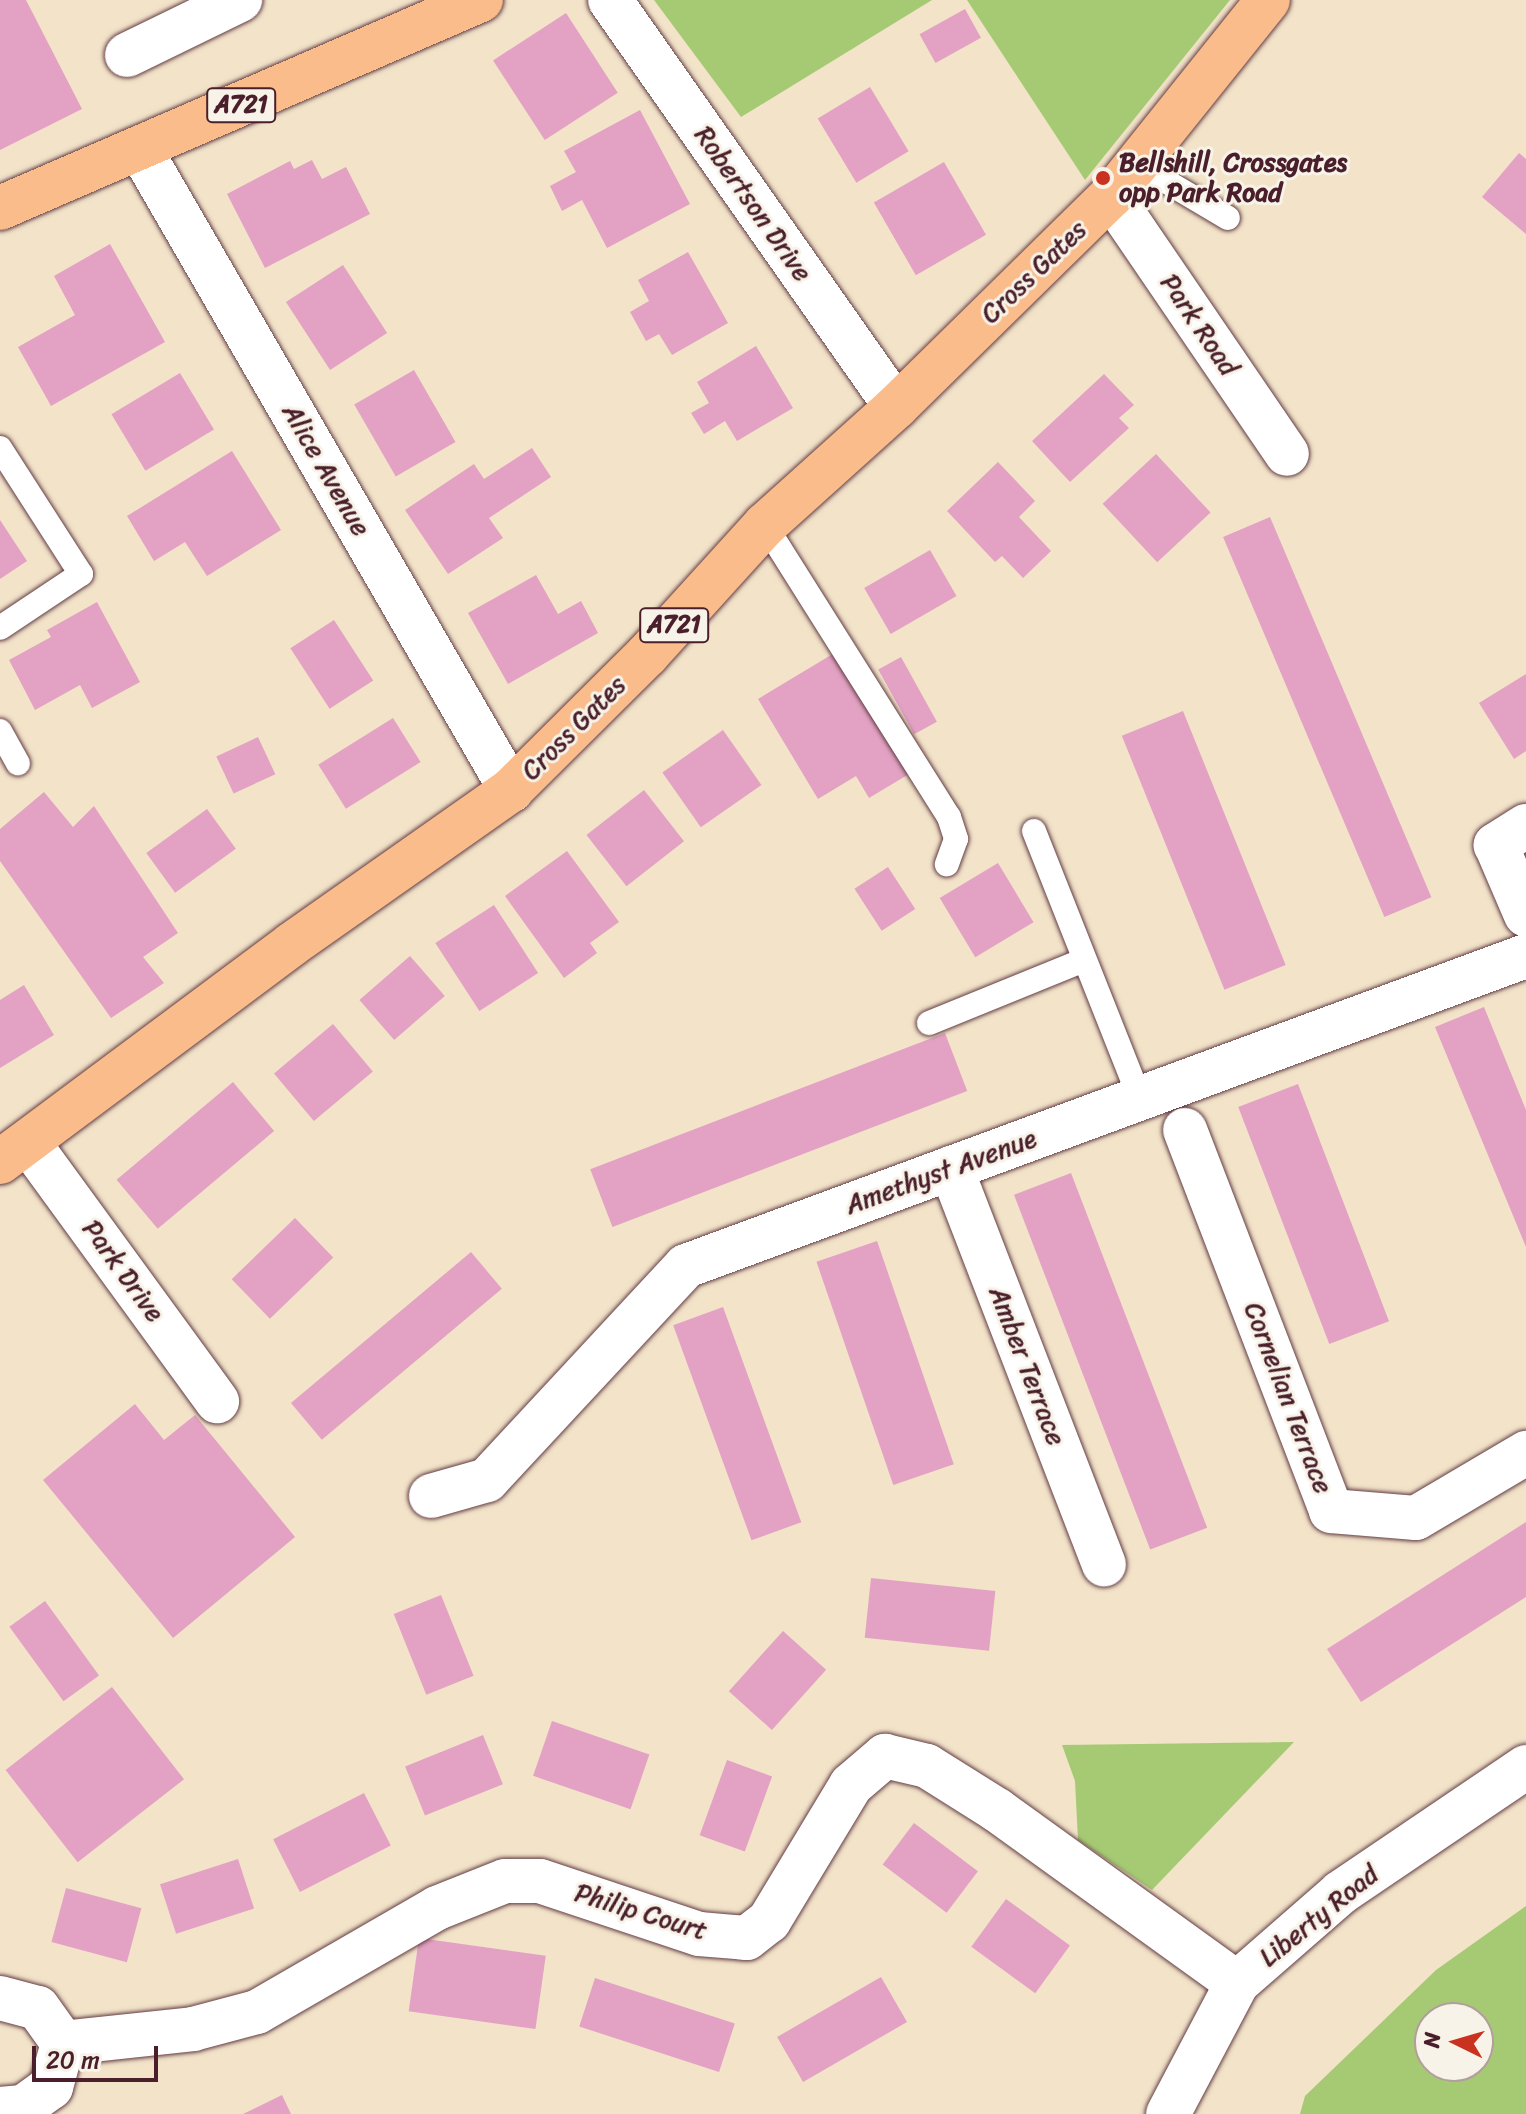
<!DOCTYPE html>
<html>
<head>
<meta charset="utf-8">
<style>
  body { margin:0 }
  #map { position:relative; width:1526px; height:2114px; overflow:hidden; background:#f2e3c9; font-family:Sriracha,sans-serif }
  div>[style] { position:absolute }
  .green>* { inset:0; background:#a6ca73 }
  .building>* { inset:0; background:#e3a2c4; transform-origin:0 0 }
  .roads { filter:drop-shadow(0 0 2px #633c43) drop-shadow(0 0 2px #633c43) }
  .lane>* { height:24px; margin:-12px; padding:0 12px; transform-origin:12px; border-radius:12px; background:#fff }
  .street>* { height:44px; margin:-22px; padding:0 22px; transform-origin:22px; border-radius:22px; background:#fff }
  .primary>* { height:44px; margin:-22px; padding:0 22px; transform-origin:22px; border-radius:22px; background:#fabc8b }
  .dots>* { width:22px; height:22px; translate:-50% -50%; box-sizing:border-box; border:4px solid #f7f3e8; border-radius:50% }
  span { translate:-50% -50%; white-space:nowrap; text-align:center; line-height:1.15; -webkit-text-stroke:6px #f7f3e8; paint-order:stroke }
  .shield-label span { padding:2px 6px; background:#f7f3e8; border:2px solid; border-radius:6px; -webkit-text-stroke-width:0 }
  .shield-label { font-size:24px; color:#4a1f2b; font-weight:700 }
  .poi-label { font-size:26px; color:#4a1f2b; font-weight:700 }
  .left { translate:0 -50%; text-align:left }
  .street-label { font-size:26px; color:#4a1f2b }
  .north { position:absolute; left:1414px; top:2002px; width:80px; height:80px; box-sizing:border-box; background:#f7f3e8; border:2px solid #b29e9c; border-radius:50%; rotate:275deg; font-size:22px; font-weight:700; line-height:32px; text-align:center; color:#4a1f2b }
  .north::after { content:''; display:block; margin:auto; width:28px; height:36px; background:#c8321e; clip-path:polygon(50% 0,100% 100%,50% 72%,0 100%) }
  .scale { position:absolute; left:32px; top:2046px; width:126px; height:36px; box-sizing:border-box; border:4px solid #4a1f2b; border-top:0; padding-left:10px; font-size:24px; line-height:28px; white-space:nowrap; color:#4a1f2b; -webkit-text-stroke:6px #f7f3e8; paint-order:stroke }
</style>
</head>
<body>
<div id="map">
  <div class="green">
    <i style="clip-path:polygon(654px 0,932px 0,741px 117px)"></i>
    <i style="clip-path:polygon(967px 0,1230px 0,1085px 180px)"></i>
    <i style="clip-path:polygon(1294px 1742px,1152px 1890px,1078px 1840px,1075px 1781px,1062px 1745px)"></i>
    <i style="clip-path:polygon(evenodd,1526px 1906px,1526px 2114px,1300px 2114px,1305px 2096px,1436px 1970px,1526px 1906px,1430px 2018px,1478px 2018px,1478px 2066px,1430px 2066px,1430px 2018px)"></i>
  </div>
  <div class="building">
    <i style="clip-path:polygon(0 0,26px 0,82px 109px,0 150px)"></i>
    <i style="left:965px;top:9px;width:33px;height:52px;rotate:61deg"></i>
    <i style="left:566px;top:13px;width:95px;height:87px;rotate:57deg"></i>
    <i style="left:870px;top:87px;width:75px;height:61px;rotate:59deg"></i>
    <i style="clip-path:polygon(640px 110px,690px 204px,607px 248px,582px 200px,562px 211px,550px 186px,576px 172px,564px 151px)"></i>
    <i style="clip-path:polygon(1519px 153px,1526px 159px,1526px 234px,1482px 197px)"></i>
    <i style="clip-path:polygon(312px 160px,322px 179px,346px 167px,370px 214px,265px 268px,227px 194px,290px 161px,294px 169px)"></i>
    <i style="left:944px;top:162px;width:84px;height:81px;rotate:60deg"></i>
    <i style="clip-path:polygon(110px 244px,165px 342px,51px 406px,18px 347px,75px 315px,54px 276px)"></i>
    <i style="clip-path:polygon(688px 252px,728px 323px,672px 355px,659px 334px,646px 341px,630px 312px,649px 301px,638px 280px)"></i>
    <i style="left:343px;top:265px;width:81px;height:68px;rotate:57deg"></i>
    <i style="clip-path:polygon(756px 346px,793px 408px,737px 441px,725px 421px,704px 434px,691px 413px,709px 403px,697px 382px)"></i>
    <i style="left:414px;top:370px;width:83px;height:69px;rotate:60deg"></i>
    <i style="left:180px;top:373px;width:66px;height:80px;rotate:59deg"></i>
    <i style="clip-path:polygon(1104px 374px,1134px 405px,1119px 418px,1129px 428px,1070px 482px,1032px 441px)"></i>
    <i style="clip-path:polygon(532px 448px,551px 477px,489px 518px,503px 538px,448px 574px,405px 510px,474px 464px,484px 479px)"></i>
    <i style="clip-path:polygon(232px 451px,281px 530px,207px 576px,185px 542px,154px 561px,127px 516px)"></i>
    <i style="left:1156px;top:454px;width:80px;height:73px;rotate:47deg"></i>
    <i style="clip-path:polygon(998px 462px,1035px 501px,1019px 517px,1051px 551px,1023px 578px,1002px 556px,995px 562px,947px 511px)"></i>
    <i style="left:1270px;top:517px;width:413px;height:51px;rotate:67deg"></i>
    <i style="clip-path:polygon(0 520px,27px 561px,0 579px)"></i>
    <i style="left:930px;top:550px;width:53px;height:76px;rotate:60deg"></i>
    <i style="clip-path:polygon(536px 575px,558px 614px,581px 601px,598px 633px,508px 684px,468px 613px)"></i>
    <i style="clip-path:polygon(97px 602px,140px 682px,92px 708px,80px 685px,35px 710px,9px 660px,51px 637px,47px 630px)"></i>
    <i style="left:334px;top:620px;width:72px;height:52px;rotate:57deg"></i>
    <i style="clip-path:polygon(836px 652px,909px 774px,869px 798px,856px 776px,818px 799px,758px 699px)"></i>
    <i style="left:901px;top:657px;width:74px;height:26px;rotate:61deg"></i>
    <i style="clip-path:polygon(1526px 674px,1526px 751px,1514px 759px,1479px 703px)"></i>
    <i style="left:1183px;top:711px;width:274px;height:66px;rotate:68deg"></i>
    <i style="left:393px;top:718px;width:52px;height:88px;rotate:58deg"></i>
    <i style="left:723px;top:730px;width:67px;height:74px;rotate:55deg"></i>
    <i style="left:258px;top:737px;width:41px;height:46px;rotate:65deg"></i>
    <i style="left:644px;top:790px;width:65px;height:73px;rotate:52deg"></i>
    <i style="clip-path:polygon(44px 792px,73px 827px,94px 806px,178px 933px,143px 957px,164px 983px,111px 1018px,0 861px,0 829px)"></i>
    <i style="left:207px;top:809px;width:49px;height:75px;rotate:54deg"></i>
    <i style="clip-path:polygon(567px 851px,619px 922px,590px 943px,597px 953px,564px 978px,505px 896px)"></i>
    <i style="left:998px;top:863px;width:69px;height:68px;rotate:59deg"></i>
    <i style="left:888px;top:867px;width:50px;height:40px;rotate:57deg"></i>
    <i style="left:494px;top:905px;width:81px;height:70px;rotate:57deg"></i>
    <i style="left:410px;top:956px;width:53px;height:67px;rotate:49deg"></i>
    <i style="clip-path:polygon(24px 985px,54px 1035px,0 1068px,0 1000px)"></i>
    <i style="clip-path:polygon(1484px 1007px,1526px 1110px,1526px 1247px,1435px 1027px)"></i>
    <i style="left:333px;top:1024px;width:62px;height:77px;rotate:50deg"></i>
    <i style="left:945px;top:1033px;width:62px;height:380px;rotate:69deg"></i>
    <i style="left:233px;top:1082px;width:64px;height:152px;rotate:50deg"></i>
    <i style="left:1298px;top:1084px;width:254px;height:64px;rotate:69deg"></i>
    <i style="left:1071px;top:1173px;width:380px;height:61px;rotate:69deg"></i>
    <i style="left:295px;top:1218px;width:55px;height:88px;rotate:46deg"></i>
    <i style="left:877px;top:1241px;width:236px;height:64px;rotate:71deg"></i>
    <i style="left:471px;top:1252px;width:48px;height:235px;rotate:50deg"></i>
    <i style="left:723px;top:1307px;width:229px;height:53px;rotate:70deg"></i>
    <i style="clip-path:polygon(135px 1404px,164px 1440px,195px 1415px,295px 1537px,173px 1638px,43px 1480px)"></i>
    <i style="clip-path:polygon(1526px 1522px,1526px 1597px,1361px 1702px,1327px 1649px)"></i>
    <i style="left:871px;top:1578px;width:125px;height:60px;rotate:6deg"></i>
    <i style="left:441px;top:1595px;width:87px;height:51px;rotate:68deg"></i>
    <i style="left:45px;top:1601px;width:92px;height:44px;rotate:54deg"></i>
    <i style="left:783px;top:1631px;width:58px;height:81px;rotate:42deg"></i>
    <i style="left:112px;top:1687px;width:117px;height:135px;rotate:52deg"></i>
    <i style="left:552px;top:1721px;width:103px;height:58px;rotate:19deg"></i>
    <i style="left:483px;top:1735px;width:53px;height:84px;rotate:68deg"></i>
    <i style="left:727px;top:1760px;width:48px;height:80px;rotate:20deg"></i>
    <i style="left:364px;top:1793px;width:59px;height:102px;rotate:63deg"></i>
    <i style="left:914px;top:1823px;width:80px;height:52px;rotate:37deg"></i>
    <i style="left:238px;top:1859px;width:52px;height:82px;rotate:72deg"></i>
    <i style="left:66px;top:1888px;width:78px;height:56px;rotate:15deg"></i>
    <i style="left:1006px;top:1899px;width:79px;height:59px;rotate:36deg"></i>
    <i style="left:419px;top:1938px;width:128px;height:74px;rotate:8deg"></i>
    <i style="left:881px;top:1977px;width:52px;height:120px;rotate:60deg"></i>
    <i style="left:595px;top:1978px;width:147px;height:51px;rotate:18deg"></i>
    <i style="clip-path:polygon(282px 2095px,291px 2114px,243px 2114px)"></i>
  </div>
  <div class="roads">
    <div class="lane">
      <i style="left:1140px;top:166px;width:102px;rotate:30.6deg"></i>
      <i style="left:0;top:448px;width:150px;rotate:57.3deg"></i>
      <i style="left:81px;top:574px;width:97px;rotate:146.3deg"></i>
      <i style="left:765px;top:525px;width:345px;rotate:57.8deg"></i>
      <i style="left:949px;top:817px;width:23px;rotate:72deg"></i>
      <i style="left:956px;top:839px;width:27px;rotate:110deg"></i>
      <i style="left:0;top:731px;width:37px;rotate:61deg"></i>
      <i style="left:1034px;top:831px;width:288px;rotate:68.4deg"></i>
      <i style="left:929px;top:1023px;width:167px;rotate:-22.1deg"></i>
    </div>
    <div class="street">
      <i style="left:610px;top:0;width:497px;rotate:54.9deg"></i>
      <i style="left:127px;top:55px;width:126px;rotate:-26deg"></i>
      <i style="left:140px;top:149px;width:741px;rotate:59.94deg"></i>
      <i style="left:1111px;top:196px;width:312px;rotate:55.7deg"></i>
      <i style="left:1526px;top:826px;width:36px;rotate:148deg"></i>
      <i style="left:1496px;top:845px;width:76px;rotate:66.8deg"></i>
      <i style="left:1185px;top:1130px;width:408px;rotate:69deg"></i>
      <i style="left:1331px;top:1511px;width:85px;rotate:4.7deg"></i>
      <i style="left:1416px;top:1518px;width:128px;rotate:-30.6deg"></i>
      <i style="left:28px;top:1142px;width:321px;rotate:53.9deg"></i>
      <i style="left:951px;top:1168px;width:425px;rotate:68.9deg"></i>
      <i style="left:431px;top:1496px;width:58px;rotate:-15.9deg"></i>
      <i style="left:487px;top:1480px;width:292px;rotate:-47.1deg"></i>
      <i style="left:686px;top:1266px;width:895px;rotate:-20.26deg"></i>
      <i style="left:0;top:1998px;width:39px;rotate:15deg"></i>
      <i style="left:38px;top:2008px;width:43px;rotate:54.5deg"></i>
      <i style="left:63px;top:2043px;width:46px;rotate:105.3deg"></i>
      <i style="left:51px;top:2087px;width:34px;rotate:144deg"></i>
      <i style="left:23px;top:2107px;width:23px;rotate:175deg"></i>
      <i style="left:63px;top:2043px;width:131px;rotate:-6.1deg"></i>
      <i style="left:193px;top:2029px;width:66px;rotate:-14.9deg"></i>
      <i style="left:257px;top:2012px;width:208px;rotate:-30deg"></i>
      <i style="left:437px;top:1908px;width:73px;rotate:-21.7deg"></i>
      <i style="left:505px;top:1881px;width:35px"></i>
      <i style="left:540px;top:1881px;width:168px;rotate:18.4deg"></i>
      <i style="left:699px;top:1934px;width:48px;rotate:4.8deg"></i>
      <i style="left:747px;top:1938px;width:28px;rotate:-38deg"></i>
      <i style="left:769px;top:1921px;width:159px;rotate:-58.9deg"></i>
      <i style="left:851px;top:1785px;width:45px;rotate:-40.5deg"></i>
      <i style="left:885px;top:1756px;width:43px;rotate:13.4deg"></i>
      <i style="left:927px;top:1766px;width:83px;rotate:32.2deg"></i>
      <i style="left:997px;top:1810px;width:296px;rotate:35.8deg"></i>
      <i style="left:1168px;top:2114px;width:148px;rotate:-62.2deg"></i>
      <i style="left:1237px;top:1983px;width:137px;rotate:-41.1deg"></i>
      <i style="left:1340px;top:1893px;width:225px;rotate:-34.1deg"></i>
    </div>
    <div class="primary">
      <i style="left:0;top:208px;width:524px;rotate:-23.39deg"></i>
      <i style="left:0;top:1162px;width:364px;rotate:-36.7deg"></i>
      <i style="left:292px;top:944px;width:268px;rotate:-35.1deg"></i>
      <i style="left:511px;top:790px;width:192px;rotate:-44.8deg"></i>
      <i style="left:647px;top:655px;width:176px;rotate:-47.8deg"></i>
      <i style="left:765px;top:525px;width:176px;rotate:-42deg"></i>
      <i style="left:896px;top:407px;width:301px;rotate:-44.5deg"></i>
      <i style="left:1111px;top:196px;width:251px;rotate:-51.3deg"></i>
    </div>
  </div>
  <div class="dots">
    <i style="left:1103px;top:178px;background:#c8321e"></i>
  </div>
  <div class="shield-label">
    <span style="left:241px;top:105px">A721</span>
    <span style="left:674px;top:625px">A721</span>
  </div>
  <div class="poi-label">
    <span class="left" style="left:1119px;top:178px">Bellshill, Crossgates<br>opp Park Road</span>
  </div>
  <div class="street-label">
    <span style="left:753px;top:204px;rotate:55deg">Robertson Drive</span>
    <span style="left:1034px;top:272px;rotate:-44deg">Cross Gates</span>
    <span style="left:1199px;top:325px;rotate:56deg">Park Road</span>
    <span style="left:326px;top:470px;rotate:60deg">Alice Avenue</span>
    <span style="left:574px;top:728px;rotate:-45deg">Cross Gates</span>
    <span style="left:941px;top:1172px;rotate:-20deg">Amethyst Avenue</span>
    <span style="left:123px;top:1271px;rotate:54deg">Park Drive</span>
    <span style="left:1027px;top:1366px;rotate:69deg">Amber Terrace</span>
    <span style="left:1288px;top:1398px;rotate:69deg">Cornelian Terrace</span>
    <span style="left:641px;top:1912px;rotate:17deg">Philip Court</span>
    <span style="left:1319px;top:1916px;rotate:-39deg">Liberty Road</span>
  </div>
  <div class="north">N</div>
  <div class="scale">20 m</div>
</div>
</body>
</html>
